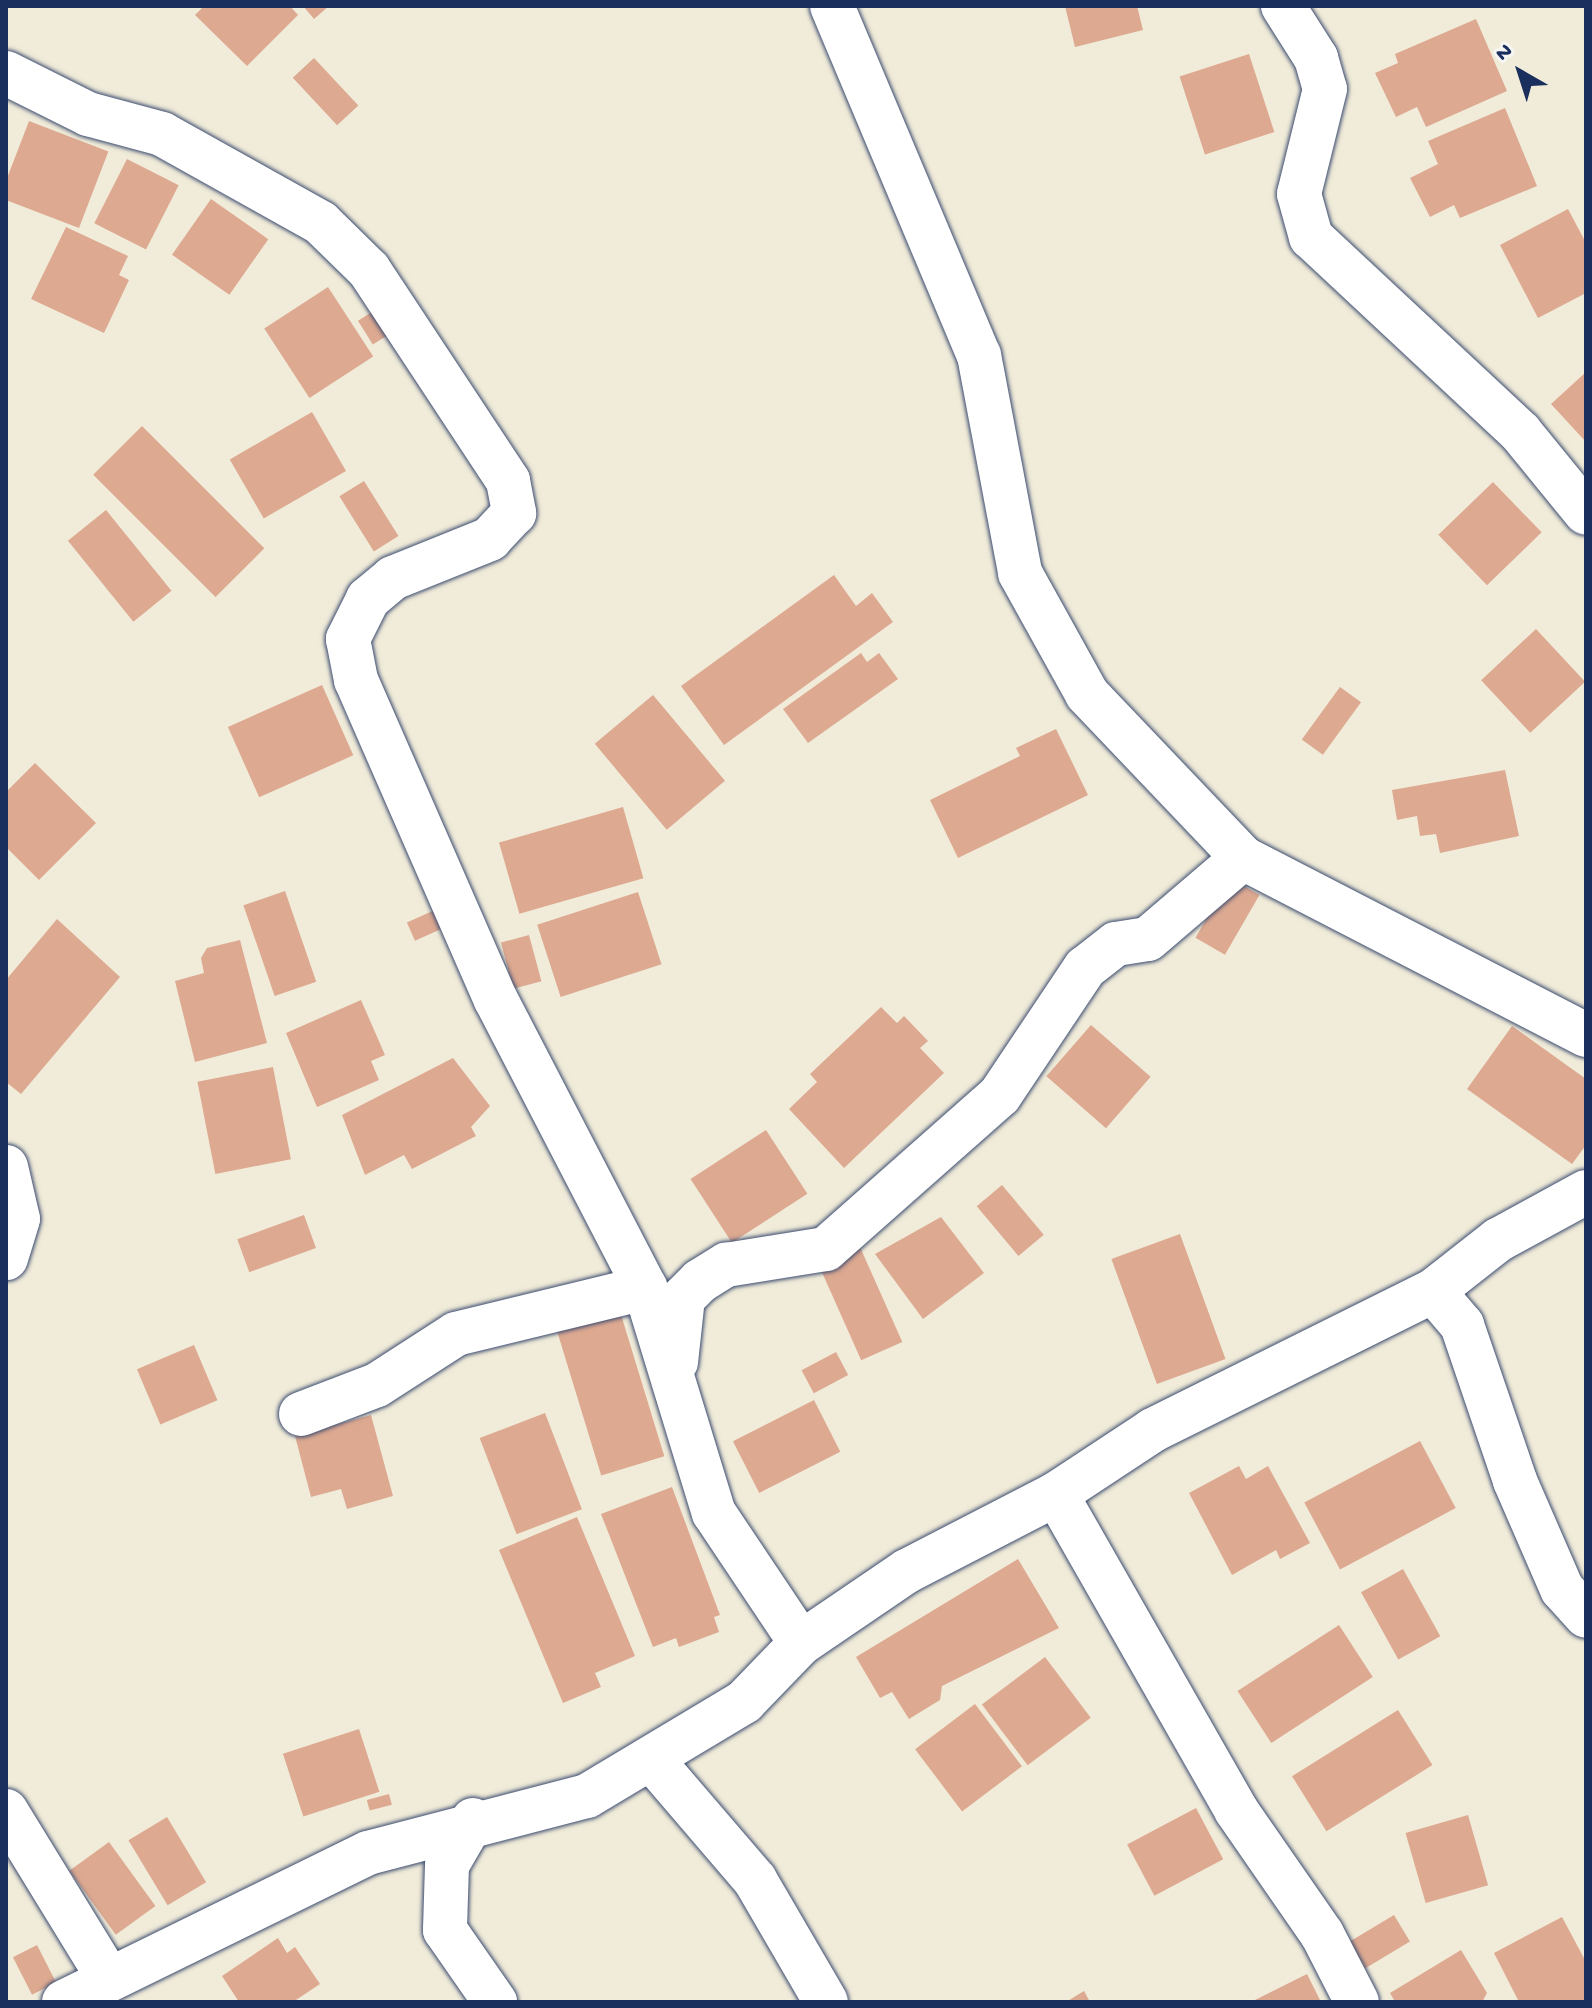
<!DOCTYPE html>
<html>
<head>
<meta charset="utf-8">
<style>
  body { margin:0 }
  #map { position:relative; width:1592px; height:2008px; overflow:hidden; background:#f1ecd9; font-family:"Gochi Hand",sans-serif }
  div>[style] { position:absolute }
  .building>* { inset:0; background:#dda991; transform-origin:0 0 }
  .roads { filter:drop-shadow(0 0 2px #3b4b70) drop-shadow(0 0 2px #3b4b70) }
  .minor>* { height:44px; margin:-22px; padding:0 22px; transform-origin:22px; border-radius:22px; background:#fff }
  span { translate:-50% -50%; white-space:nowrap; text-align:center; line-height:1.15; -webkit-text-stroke:7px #f6f6f2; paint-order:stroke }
  .frame { position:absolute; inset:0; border:8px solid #1b2f5e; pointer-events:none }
  .north { position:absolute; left:1480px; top:32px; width:80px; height:80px; -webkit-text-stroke:6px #f6f6f2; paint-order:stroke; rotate:321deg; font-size:22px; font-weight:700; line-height:32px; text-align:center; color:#1b2f5e }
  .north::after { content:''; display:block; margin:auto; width:28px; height:36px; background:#1b2f5e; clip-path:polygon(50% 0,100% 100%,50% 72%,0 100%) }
</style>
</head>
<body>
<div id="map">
  <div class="building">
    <i style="clip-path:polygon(204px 6px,290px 6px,298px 15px,247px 66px,195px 15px)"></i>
    <i style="clip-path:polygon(303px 6px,329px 6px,314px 19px)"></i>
    <i style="clip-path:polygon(1065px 6px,1137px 6px,1143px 30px,1075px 47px)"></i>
    <i style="clip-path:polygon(1476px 19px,1507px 91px,1426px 127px,1417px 107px,1396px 117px,1375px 73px,1398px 63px,1395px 54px)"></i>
    <i style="left:1249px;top:54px;width:82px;height:73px;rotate:72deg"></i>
    <i style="left:314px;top:58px;width:65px;height:29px;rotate:47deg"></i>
    <i style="clip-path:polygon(1505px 108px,1537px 186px,1460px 218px,1454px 205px,1430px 217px,1410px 178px,1438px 164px,1428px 141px)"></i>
    <i style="left:29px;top:121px;width:85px;height:82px;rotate:21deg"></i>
    <i style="left:127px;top:159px;width:58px;height:72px;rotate:27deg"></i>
    <i style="left:211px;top:199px;width:70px;height:68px;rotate:35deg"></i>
    <i style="clip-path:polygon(1568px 209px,1586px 243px,1586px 293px,1538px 318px,1500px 245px)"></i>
    <i style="clip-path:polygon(66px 227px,128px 256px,119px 275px,129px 280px,104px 333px,31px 299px)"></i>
    <i style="left:328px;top:287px;width:83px;height:76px;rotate:57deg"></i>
    <i style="left:380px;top:307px;width:28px;height:26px;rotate:58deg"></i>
    <i style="clip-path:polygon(1586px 372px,1586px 442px,1551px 404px)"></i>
    <i style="left:312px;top:412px;width:68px;height:95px;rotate:60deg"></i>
    <i style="left:142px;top:426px;width:173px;height:69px;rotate:45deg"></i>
    <i style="left:364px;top:481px;width:65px;height:29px;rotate:58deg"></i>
    <i style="left:1493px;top:482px;width:70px;height:76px;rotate:46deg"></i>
    <i style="left:106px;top:510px;width:104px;height:49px;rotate:51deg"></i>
    <i style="clip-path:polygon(834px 575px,856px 606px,872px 593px,893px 622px,724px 745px,681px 686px)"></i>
    <i style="left:1536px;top:629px;width:72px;height:75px;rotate:47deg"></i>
    <i style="clip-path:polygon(861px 653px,867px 662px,879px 653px,898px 679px,808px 743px,783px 709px)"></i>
    <i style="left:322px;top:685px;width:77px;height:103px;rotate:66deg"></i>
    <i style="left:1340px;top:687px;width:26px;height:65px;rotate:36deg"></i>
    <i style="left:653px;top:695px;width:112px;height:76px;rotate:50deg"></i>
    <i style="clip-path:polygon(1056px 729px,1088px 795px,958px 858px,930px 800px,1020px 756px,1016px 748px)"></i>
    <i style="clip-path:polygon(35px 763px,96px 823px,39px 880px,6px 847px,6px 792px)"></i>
    <i style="clip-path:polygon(1505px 770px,1519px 836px,1440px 853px,1436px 834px,1420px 836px,1417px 816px,1397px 820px,1392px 790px)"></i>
    <i style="left:623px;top:807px;width:74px;height:129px;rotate:74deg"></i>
    <i style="left:1230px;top:878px;width:34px;height:69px;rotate:30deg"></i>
    <i style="left:285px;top:891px;width:96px;height:44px;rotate:71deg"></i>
    <i style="left:638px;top:892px;width:76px;height:106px;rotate:72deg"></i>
    <i style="left:437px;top:909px;width:20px;height:33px;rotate:66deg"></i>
    <i style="clip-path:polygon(57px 919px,120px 977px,21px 1094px,6px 1082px,6px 980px)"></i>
    <i style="left:529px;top:935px;width:48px;height:29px;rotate:75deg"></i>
    <i style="clip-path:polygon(240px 940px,267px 1043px,195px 1062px,175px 981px,204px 973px,201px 958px,207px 948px)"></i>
    <i style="clip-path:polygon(361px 1000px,385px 1055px,371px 1061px,379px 1080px,317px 1107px,286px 1033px)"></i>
    <i style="clip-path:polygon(881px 1007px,897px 1023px,904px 1016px,928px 1041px,920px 1048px,944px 1073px,844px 1168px,789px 1109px,817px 1082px,810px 1074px)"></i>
    <i style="left:1091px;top:1025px;width:79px;height:68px;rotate:41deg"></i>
    <i style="clip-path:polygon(1512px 1026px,1586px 1079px,1586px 1145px,1572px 1164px,1467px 1089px)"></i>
    <i style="clip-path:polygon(453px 1058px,490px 1106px,471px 1127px,476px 1136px,412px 1169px,404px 1155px,365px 1175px,342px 1115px)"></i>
    <i style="left:273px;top:1067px;width:94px;height:77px;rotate:79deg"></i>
    <i style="left:766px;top:1130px;width:76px;height:90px;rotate:57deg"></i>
    <i style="left:1002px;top:1185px;width:65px;height:33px;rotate:50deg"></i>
    <i style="left:304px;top:1215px;width:35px;height:71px;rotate:70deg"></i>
    <i style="clip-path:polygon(941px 1217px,984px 1273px,923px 1319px,875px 1254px)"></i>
    <i style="left:1180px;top:1234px;width:133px;height:73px;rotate:70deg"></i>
    <i style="left:860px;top:1247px;width:104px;height:45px;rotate:66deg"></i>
    <i style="left:619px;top:1308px;width:155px;height:66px;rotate:73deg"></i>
    <i style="left:194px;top:1345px;width:60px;height:62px;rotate:67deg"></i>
    <i style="left:836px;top:1352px;width:26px;height:39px;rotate:62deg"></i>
    <i style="left:814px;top:1400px;width:58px;height:91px;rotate:63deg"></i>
    <i style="left:545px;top:1413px;width:103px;height:70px;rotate:69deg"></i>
    <i style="clip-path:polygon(371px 1415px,393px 1496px,347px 1509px,341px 1489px,311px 1497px,295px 1436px)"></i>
    <i style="left:1420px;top:1441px;width:76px;height:131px;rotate:62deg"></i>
    <i style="clip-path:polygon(1239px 1466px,1246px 1479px,1268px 1466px,1310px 1543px,1280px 1559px,1276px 1550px,1232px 1575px,1189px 1493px)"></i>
    <i style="clip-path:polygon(672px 1487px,720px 1615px,714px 1617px,719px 1632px,679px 1647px,676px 1638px,653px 1647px,601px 1514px)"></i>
    <i style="clip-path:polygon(577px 1517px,635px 1656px,595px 1673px,601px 1687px,563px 1703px,499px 1550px)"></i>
    <i style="clip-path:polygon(1018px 1559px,1059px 1628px,942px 1686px,940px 1700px,909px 1719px,892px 1692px,880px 1698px,856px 1657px)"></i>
    <i style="left:1403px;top:1569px;width:77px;height:48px;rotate:61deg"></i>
    <i style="left:1339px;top:1625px;width:62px;height:121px;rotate:57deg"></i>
    <i style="left:1045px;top:1657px;width:76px;height:79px;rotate:53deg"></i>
    <i style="left:975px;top:1704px;width:78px;height:75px;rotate:53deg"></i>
    <i style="left:1398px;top:1710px;width:65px;height:125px;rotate:58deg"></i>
    <i style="left:359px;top:1729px;width:66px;height:80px;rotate:72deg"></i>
    <i style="left:389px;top:1794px;width:11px;height:23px;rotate:75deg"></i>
    <i style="left:1196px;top:1808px;width:58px;height:78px;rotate:62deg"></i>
    <i style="left:1468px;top:1815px;width:73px;height:65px;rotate:74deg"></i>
    <i style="left:167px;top:1817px;width:76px;height:45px;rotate:59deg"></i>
    <i style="left:109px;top:1842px;width:79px;height:49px;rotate:54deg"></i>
    <i style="left:1394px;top:1915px;width:31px;height:52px;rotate:59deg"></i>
    <i style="clip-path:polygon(1562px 1917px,1586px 1962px,1586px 2002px,1519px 2002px,1494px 1953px)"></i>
    <i style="clip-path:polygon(278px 1938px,287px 1953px,295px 1947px,320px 1984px,293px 2002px,239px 2002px,222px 1976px)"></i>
    <i style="left:37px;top:1945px;width:42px;height:27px;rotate:63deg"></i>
    <i style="clip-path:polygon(1461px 1950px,1487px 1993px,1482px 2002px,1395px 2002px,1390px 1993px)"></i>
    <i style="clip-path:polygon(1307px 1974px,1321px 2002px,1251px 2002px)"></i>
    <i style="clip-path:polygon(1084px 1991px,1090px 2002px,1066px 2002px)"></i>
  </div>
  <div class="roads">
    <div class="minor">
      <i style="left:832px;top:6px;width:379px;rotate:67.2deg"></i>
      <i style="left:979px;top:355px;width:222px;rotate:79.3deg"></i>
      <i style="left:1020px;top:573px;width:138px;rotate:61deg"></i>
      <i style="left:1087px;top:694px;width:226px;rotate:46.4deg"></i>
      <i style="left:1283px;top:6px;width:62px;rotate:57.6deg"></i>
      <i style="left:1316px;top:58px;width:32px;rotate:74deg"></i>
      <i style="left:1325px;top:89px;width:108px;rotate:103.9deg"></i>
      <i style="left:1299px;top:194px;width:45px;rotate:74.4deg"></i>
      <i style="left:1311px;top:237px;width:286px;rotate:43deg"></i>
      <i style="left:1520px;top:432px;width:104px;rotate:50.8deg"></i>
      <i style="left:6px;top:73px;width:92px;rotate:26.6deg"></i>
      <i style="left:88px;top:114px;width:77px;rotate:15.1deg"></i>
      <i style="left:162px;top:134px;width:182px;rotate:29.2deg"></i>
      <i style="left:321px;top:223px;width:67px;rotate:44.4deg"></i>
      <i style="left:369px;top:270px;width:253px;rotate:56.6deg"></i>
      <i style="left:508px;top:481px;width:33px;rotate:79deg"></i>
      <i style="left:514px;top:513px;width:35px;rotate:133deg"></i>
      <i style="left:490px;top:539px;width:105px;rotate:158.1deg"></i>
      <i style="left:393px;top:578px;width:33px;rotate:140deg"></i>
      <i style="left:368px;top:599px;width:45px;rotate:116.6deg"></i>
      <i style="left:348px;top:639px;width:42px;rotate:79deg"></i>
      <i style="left:356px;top:680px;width:349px;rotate:66.4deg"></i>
      <i style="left:496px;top:1000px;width:324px;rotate:62.6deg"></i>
      <i style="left:645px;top:1288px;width:235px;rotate:73deg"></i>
      <i style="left:714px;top:1513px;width:156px;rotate:56.2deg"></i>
      <i style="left:6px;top:1167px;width:53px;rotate:77deg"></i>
      <i style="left:18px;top:1219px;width:41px;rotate:107.1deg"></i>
      <i style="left:1433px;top:1291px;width:83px;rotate:-38.1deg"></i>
      <i style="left:1498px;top:1240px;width:100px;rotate:-28.6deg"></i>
      <i style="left:676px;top:1362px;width:64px;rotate:-83.8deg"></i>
      <i style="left:683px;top:1298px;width:24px;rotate:-45deg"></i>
      <i style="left:700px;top:1281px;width:31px;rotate:-32deg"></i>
      <i style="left:726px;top:1265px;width:101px;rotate:-9.1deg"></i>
      <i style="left:826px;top:1249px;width:232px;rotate:-41.5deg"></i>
      <i style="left:1000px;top:1095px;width:153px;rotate:-56.2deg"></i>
      <i style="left:1085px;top:968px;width:39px;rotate:-38deg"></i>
      <i style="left:1116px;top:944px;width:32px;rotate:-9deg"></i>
      <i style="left:1148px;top:939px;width:125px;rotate:-40.5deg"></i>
      <i style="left:1243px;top:858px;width:386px;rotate:27.3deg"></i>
      <i style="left:301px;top:1414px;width:81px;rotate:-20.9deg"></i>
      <i style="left:377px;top:1385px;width:94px;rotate:-32.8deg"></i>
      <i style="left:456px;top:1334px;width:195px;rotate:-13.7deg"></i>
      <i style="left:1056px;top:1494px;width:364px;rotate:60.3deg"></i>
      <i style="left:1236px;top:1810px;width:151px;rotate:55.3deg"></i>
      <i style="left:1322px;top:1934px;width:76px;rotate:62.8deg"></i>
      <i style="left:653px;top:1761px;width:157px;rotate:49.4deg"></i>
      <i style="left:755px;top:1880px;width:141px;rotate:59.8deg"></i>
      <i style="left:6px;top:1811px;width:193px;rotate:58.5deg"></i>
      <i style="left:473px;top:1820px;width:52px;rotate:120deg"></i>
      <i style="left:447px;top:1865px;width:65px;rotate:91.8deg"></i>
      <i style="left:445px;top:1930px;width:88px;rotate:55.2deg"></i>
      <i style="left:64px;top:2002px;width:339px;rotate:-26.1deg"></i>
      <i style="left:368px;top:1853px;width:226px;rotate:-14.6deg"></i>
      <i style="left:587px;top:1796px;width:183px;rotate:-30.9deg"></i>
      <i style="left:744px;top:1702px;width:82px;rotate:-46deg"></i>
      <i style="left:801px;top:1643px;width:128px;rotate:-34.2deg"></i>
      <i style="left:907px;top:1571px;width:168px;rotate:-27.3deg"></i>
      <i style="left:1056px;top:1494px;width:116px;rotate:-33.4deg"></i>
      <i style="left:1153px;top:1430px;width:313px;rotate:-26.4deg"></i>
      <i style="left:1433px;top:1291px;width:45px;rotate:49.5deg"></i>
      <i style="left:1462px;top:1325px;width:165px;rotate:71.2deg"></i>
      <i style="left:1515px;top:1481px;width:118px;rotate:66.5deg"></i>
      <i style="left:1562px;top:1589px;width:36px;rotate:48deg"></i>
    </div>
  </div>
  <div class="frame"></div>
  <div class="north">N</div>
</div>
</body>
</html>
